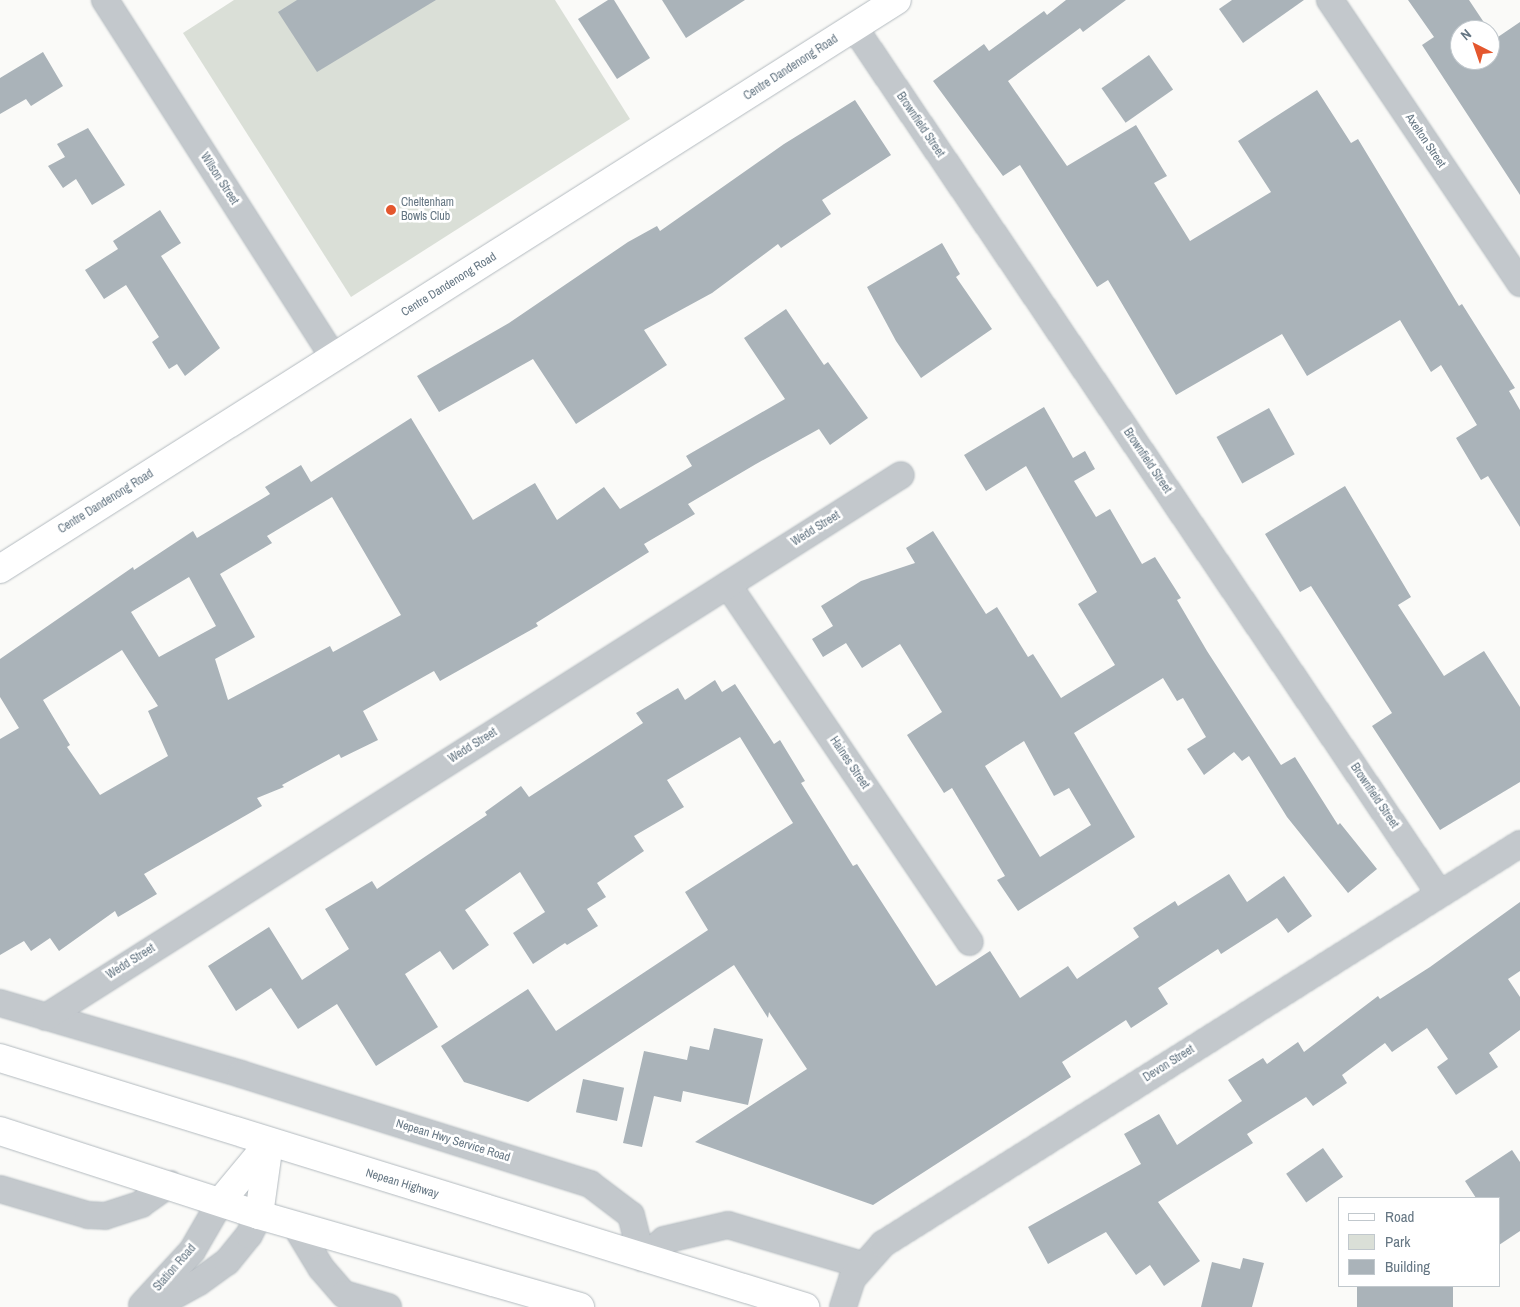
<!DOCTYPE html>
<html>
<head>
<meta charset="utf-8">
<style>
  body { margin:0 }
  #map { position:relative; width:1520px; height:1307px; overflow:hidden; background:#fafaf8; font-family:"Archivo Narrow",sans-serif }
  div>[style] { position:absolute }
  .green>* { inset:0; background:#dadfd7 }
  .building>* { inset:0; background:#aab3b9; transform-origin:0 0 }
  .roads { filter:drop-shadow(0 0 1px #b3babf) drop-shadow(0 0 1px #b3babf) }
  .street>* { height:26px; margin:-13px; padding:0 13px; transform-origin:13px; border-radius:13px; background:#c3c8cc }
  .secondary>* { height:28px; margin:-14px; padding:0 14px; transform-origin:14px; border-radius:14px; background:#fff }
  .highway>* { height:28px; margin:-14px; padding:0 14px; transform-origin:14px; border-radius:14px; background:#fff }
  .dots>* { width:14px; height:14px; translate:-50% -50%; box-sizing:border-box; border:2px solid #fff; border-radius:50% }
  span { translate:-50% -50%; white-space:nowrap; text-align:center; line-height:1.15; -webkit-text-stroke:5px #fff; paint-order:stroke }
  .street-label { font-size:12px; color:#657683 }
  .poi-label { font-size:12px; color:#657683 }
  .left { translate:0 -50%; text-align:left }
  .legend { position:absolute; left:1338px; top:1197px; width:162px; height:90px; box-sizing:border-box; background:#fff; border:1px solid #c1c8cd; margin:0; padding:6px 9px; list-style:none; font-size:15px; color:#657683 }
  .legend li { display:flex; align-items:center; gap:10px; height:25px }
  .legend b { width:25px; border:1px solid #c1c8cd }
  .north { position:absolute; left:1450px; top:20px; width:50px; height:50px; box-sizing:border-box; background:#fff; border:1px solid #c1c8cd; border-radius:50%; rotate:319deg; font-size:14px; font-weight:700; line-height:20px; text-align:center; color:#657683 }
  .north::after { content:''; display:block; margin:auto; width:18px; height:22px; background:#e4572e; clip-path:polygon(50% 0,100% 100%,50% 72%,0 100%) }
</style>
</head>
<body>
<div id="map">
  <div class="green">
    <i style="clip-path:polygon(234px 0,555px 0,630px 119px,351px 297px,183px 33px)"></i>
  </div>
  <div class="building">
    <i style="clip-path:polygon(297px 0,436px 0,317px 72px,278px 12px)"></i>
    <i style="clip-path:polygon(608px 0,614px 0,650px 58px,617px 79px,578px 19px)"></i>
    <i style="clip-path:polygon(662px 0,745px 0,686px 38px)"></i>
    <i style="clip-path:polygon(1066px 0,1126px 0,1083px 32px,1080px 28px,1008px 81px,1067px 166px,1136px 125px,1167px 176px,1154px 183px,1190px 241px,1271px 192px,1238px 141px,1317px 90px,1351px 143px,1358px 139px,1459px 306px,1462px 304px,1515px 388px,1509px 391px,1520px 410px,1520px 527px,1488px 476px,1481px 480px,1456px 438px,1477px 425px,1441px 365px,1431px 372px,1400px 320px,1307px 376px,1282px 334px,1176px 395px,1108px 280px,1097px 287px,1020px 165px,1003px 176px,933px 81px,984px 44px,989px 51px,1044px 11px,1047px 15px)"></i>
    <i style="clip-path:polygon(1232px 0,1304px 0,1243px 43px,1219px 9px)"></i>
    <i style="clip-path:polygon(1408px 0,1469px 0,1489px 30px,1460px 30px,1460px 60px,1490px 60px,1490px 32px,1495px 39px,1520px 22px,1520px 195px,1422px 45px,1434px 37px)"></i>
    <i style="clip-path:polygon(43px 52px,63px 86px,31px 106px,26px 99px,0 114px,0 78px)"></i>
    <i style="left:1149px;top:55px;width:42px;height:58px;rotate:55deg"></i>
    <i style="clip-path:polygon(855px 100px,891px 155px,822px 200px,831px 214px,781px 248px,778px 244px,712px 293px,644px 330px,667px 365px,576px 424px,533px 359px,439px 412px,417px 376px,509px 323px,628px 242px,657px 226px,660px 231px,784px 144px)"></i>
    <i style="clip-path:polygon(88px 128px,125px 185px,92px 205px,76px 179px,63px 188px,48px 166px,65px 157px,57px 144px)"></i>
    <i style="clip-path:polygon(160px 210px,181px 243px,161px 256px,220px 348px,185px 376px,177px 364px,169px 369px,152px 342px,159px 337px,126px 285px,104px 299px,85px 270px,118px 249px,113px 241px)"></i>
    <i style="clip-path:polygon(942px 243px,960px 274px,956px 277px,992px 329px,921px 378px,896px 341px,867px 287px)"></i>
    <i style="clip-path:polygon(evenodd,786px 309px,824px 365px,828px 362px,868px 418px,830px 445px,819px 429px,756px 464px,688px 504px,695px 514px,644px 544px,649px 552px,536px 623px,538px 626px,440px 681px,434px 671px,363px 711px,378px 740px,341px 758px,339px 754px,282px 785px,284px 787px,257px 798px,262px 806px,144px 874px,157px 894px,118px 917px,115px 911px,59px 951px,50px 938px,31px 951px,24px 941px,0 955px,0 739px,19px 728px,0 697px,0 659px,133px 567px,134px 570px,193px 531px,197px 538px,270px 494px,265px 487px,301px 465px,311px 482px,411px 418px,473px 520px,535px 483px,557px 520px,604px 487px,620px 509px,692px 466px,686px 456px,785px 399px,744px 338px,786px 309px,332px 497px,401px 615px,333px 652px,330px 646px,228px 700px,215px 659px,255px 637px,220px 574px,272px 543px,267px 536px,332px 497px,786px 309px,189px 577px,216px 626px,159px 657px,131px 612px,189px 577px,786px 309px,122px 650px,158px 706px,148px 711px,168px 756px,100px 795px,67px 747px,70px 745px,43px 700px,122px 650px)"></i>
    <i style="clip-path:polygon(evenodd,1044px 407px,1073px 458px,1085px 451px,1095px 469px,1074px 481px,1096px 517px,1110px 509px,1142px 564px,1155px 557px,1181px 598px,1177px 600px,1207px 651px,1281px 765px,1295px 757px,1338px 825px,1340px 823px,1377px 869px,1348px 893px,1287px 817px,1249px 756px,1242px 761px,1234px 752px,1204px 775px,1187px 749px,1206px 737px,1183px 698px,1177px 701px,1163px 678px,1074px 733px,1135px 837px,1018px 911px,997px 880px,1005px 876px,952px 788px,944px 793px,907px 735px,942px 712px,900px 644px,862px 668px,846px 643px,823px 657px,812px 639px,833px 626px,821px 606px,861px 581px,915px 563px,906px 548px,933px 531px,986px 614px,997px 607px,1028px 657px,1033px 654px,1061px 698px,1115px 665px,1078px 604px,1097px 592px,1026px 466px,986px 491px,964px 455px,1044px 407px,1024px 741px,1054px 796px,1069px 788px,1091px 825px,1040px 857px,985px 766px,1024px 741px)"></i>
    <i style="left:1269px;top:408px;width:53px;height:60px;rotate:61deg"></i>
    <i style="clip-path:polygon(1345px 486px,1411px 597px,1398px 605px,1444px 676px,1484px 651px,1520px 707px,1520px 782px,1440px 830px,1372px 726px,1392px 713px,1311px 586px,1300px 592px,1265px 534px)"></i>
    <i style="clip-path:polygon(715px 680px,722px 692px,735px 684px,774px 744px,780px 740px,805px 781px,801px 783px,853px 866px,857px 864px,936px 986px,990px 951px,1020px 998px,1068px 966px,1077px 979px,1139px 937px,1133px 928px,1175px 901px,1178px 906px,1229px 874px,1247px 902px,1284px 876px,1312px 916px,1288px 933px,1277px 918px,1221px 954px,1218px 949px,1158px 988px,1168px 1004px,1131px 1028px,1126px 1020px,1062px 1062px,1071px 1077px,873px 1205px,695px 1142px,807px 1069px,769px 1012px,768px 1018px,734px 965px,528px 1102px,464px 1082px,441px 1046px,528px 989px,556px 1031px,708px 930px,685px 892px,793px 823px,740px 737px,667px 780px,684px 807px,634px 836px,644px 851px,597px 883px,606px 897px,587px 909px,598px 926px,567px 945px,565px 943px,533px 964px,513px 933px,545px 912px,520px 872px,465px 910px,489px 945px,453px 970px,440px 951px,405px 974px,438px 1027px,376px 1066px,337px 1004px,298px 1029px,271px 988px,236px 1011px,208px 966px,269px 927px,302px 980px,349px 949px,325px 909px,372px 881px,377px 889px,487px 815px,485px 812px,521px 786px,529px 797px,643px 723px,636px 713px,678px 688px,685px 700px)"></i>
    <i style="clip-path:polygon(1520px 902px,1520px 971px,1508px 979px,1520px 997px,1520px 1030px,1489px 1053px,1498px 1067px,1456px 1095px,1437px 1067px,1448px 1059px,1427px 1028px,1392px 1052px,1385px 1043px,1342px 1075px,1347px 1083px,1313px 1106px,1306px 1097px,1247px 1134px,1253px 1143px,1158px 1202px,1200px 1261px,1164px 1286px,1150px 1265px,1136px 1275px,1106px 1232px,1048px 1264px,1028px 1227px,1141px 1164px,1124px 1134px,1159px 1114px,1177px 1145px,1242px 1101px,1228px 1080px,1263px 1058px,1267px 1064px,1298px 1042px,1304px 1052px,1378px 996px,1380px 999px,1430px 967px)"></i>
    <i style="clip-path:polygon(714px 1028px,763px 1039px,748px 1105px,683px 1091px,681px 1102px,654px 1096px,642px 1147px,623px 1143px,644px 1051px,687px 1060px,690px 1046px,709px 1050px)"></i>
    <i style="left:583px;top:1079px;width:42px;height:34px;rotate:12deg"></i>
    <i style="left:1323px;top:1148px;width:35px;height:45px;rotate:55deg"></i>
    <i style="clip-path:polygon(1512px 1150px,1520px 1162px,1520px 1231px,1499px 1245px,1499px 1198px,1476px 1198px,1465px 1181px)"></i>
    <i style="clip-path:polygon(1243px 1258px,1264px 1263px,1252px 1307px,1201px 1307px,1212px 1262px,1240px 1269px)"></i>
    <i style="left:1357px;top:1286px;width:96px;height:22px"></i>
  </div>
  <div class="roads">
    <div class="street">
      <i style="left:105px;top:0;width:425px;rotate:57.4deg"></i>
      <i style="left:1330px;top:0;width:341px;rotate:56.1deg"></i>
      <i style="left:854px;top:27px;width:1046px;rotate:55.95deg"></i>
      <i style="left:728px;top:585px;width:431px;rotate:55.9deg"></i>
      <i style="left:0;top:1003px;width:251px;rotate:16.4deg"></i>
      <i style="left:241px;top:1074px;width:366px;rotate:17.5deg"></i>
      <i style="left:590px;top:1184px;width:51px;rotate:37.1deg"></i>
      <i style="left:631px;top:1215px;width:44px;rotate:75.7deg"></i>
      <i style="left:642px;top:1258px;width:28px;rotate:-39deg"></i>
      <i style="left:664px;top:1240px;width:66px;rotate:-13.2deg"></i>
      <i style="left:728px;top:1225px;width:140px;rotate:16.6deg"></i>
      <i style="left:46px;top:1017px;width:1012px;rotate:-32.37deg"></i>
      <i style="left:0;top:1189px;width:92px;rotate:16.5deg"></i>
      <i style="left:88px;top:1215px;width:17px;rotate:3deg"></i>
      <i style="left:105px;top:1216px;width:38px;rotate:-18deg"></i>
      <i style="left:141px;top:1204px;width:35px;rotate:-35deg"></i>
      <i style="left:295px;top:1225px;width:50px;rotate:58.8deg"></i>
      <i style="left:321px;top:1268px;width:35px;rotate:49deg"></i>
      <i style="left:344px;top:1294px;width:46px;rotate:16.5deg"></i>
      <i style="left:142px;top:1305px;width:74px;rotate:-47.2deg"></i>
      <i style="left:192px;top:1251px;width:58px;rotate:-59.9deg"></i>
      <i style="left:154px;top:1307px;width:51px;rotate:-29.1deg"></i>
      <i style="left:199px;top:1282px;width:34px;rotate:-36deg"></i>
      <i style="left:227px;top:1262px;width:35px;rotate:-51deg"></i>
      <i style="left:249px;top:1235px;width:22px;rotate:-63deg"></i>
      <i style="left:843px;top:1307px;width:29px;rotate:-72deg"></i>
      <i style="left:852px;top:1279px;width:47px;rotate:-48.5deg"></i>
      <i style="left:883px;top:1244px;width:752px;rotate:-32.13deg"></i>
    </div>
    <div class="secondary">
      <i style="left:0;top:569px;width:1062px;rotate:-32.39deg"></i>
    </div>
    <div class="highway">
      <i style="left:0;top:1058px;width:843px;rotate:17.19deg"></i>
      <i style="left:0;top:1131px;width:272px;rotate:18deg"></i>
      <i style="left:259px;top:1215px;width:334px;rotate:16deg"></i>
      <i style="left:221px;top:1201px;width:75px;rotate:-50.4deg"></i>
      <i style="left:259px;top:1215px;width:73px;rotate:-82.1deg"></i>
    </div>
  </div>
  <div class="dots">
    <i style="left:391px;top:210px;background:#e4572e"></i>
  </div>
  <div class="street-label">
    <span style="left:791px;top:68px;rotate:-33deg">Centre Dandenong Road</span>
    <span style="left:920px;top:125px;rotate:56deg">Brownfield Street</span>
    <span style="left:1425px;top:141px;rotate:56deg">Axelton Street</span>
    <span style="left:219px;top:179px;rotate:57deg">Wilson Street</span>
    <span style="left:449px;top:285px;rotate:-32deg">Centre Dandenong Road</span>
    <span style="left:1147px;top:461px;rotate:56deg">Brownfield Street</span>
    <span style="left:106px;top:502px;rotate:-32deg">Centre Dandenong Road</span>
    <span style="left:816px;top:529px;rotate:-32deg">Wedd Street</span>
    <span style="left:473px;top:746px;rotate:-32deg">Wedd Street</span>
    <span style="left:849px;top:763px;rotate:56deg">Haines Street</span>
    <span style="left:1374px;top:796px;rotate:56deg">Brownfield Street</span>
    <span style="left:131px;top:962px;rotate:-32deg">Wedd Street</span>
    <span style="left:1169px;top:1064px;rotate:-32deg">Devon Street</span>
    <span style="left:453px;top:1141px;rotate:17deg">Nepean Hwy Service Road</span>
    <span style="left:402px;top:1184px;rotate:17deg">Nepean Highway</span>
    <span style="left:175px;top:1268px;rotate:-49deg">Station Road</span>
  </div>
  <div class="poi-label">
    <span class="left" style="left:401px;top:210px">Cheltenham<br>Bowls Club</span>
  </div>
  <ul class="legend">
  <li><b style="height:6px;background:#fff"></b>Road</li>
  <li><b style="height:14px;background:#dadfd7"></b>Park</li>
  <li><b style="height:14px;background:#aab3b9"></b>Building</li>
  </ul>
  <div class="north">N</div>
</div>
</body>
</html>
